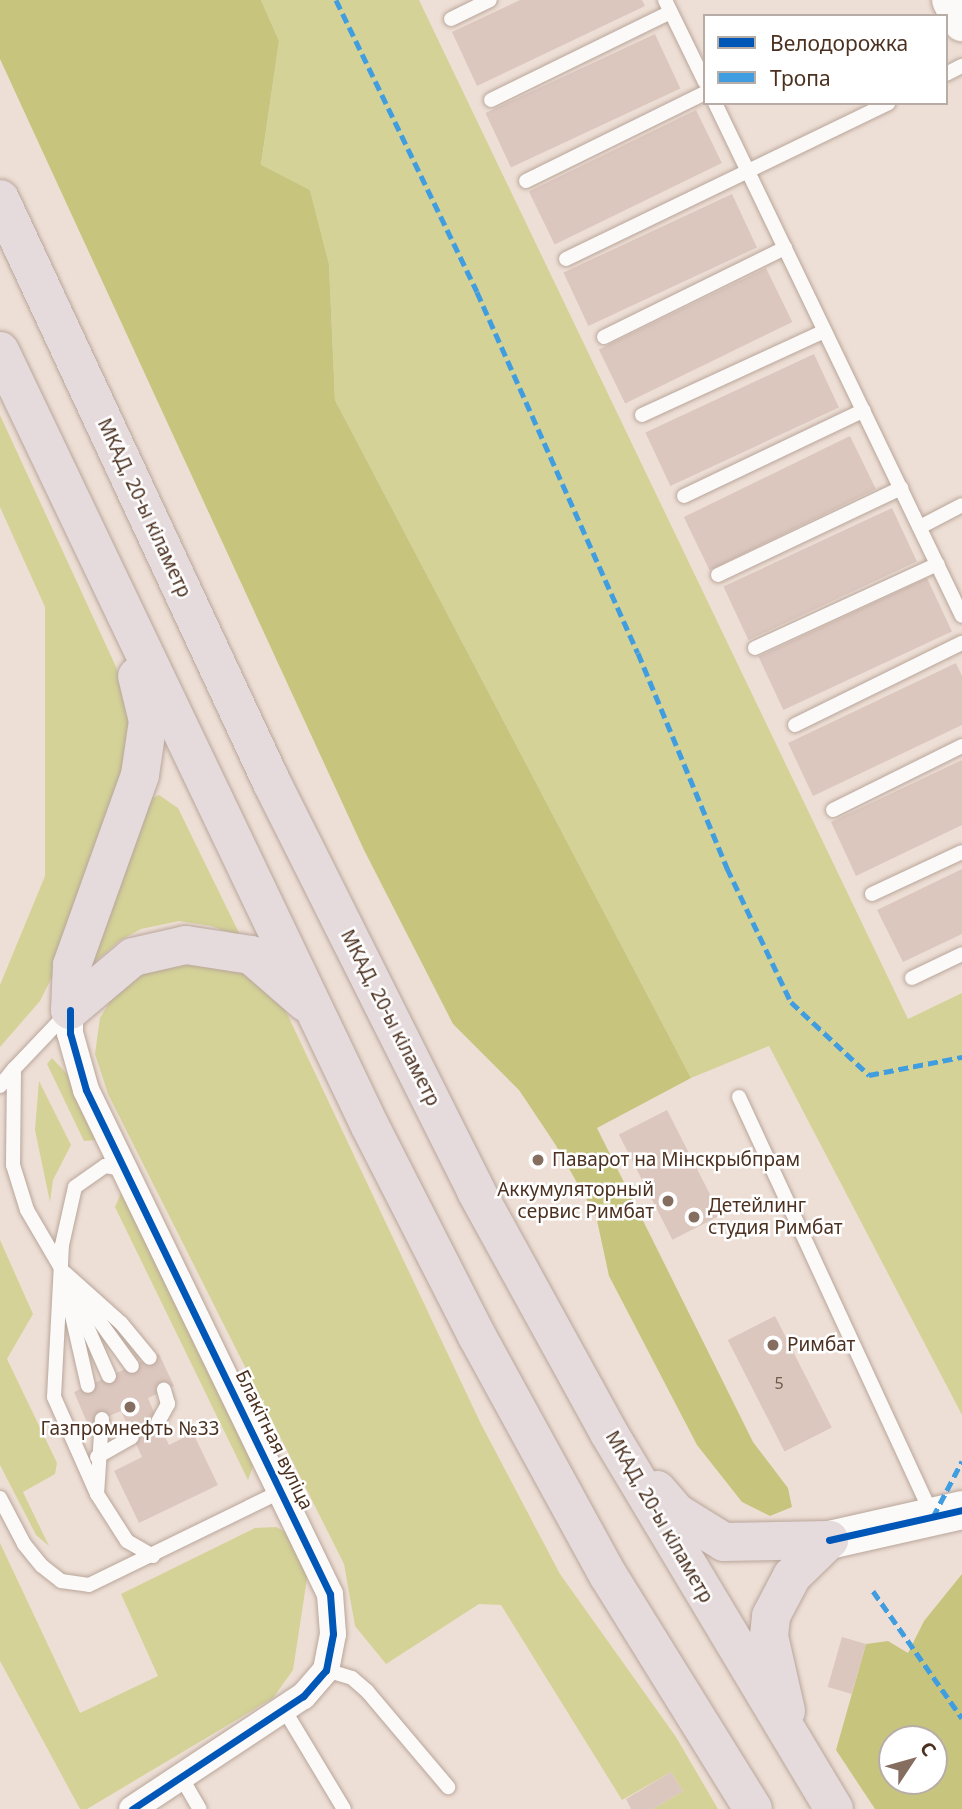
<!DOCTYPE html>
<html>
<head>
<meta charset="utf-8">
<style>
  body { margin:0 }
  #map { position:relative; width:962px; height:1809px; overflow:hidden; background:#eedfd6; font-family:"Noto Sans",sans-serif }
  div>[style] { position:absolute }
  .green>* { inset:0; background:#d4d297 }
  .forest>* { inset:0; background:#c7c57d }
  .building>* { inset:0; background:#dcc7bf; transform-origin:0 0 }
  .roads { filter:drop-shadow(0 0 2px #b9a69a) drop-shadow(0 0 2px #b9a69a) }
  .lane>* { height:14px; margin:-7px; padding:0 7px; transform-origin:7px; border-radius:7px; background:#fcfaf9 }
  .street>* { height:26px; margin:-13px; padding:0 13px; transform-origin:13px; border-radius:13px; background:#fcfaf9 }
  .secondary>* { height:38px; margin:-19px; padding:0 19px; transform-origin:19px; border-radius:19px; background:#fcfaf9 }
  .highway>* { height:38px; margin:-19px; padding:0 19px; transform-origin:19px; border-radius:19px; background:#e5dadc }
  .quiet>* { height:5px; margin-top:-2.5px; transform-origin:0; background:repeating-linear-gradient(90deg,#409de0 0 10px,transparent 0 15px) }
  .cycleway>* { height:7px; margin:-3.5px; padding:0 3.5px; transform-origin:3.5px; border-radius:3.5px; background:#0057b8 }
  .dots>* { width:19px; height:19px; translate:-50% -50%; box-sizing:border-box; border:4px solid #fff; border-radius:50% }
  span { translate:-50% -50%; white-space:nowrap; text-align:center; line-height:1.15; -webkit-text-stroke:5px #fff; paint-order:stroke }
  .number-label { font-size:16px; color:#72594a }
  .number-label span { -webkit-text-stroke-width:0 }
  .street-label { font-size:19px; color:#4c3120 }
  .poi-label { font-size:19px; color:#4c3120 }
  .left { translate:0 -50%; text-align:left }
  .right { translate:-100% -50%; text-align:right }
  .legend { position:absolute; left:703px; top:14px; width:245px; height:91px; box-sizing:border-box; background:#fff; border:2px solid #b7ada6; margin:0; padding:9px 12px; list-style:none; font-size:21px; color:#4c3120 }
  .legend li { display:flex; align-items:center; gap:14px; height:35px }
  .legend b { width:35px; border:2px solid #b7ada6 }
  .north { position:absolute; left:878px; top:1725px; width:70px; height:70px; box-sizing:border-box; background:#fff; border:2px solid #b7ada6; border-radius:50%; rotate:54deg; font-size:19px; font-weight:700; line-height:28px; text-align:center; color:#4c3120 }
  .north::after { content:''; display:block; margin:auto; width:24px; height:32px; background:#856e60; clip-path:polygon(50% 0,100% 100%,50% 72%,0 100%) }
</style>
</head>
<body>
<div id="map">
  <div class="green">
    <i style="clip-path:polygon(261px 0,419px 0,908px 1019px,962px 993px,962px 1415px,769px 1046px,691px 1078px,335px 400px,329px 264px,310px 190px,261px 166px,279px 41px)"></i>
    <i style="clip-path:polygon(0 415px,117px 669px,131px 724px,128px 755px,64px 953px,40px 1001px,0 1047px,0 985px,45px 876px,45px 607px,0 507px)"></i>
    <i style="clip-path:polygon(159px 795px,178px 808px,241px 937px,211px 926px,179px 921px,141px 929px,119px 941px,86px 970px,138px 804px)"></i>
    <i style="clip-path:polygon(171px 959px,210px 960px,273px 984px,480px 1422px,560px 1574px,676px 1737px,718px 1809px,653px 1809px,683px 1791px,671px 1772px,622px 1800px,501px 1605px,479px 1604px,386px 1664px,355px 1626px,344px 1564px,108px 1094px,95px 1054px,100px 1018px,118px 988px)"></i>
    <i style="clip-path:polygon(52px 1058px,68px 1075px,96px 1140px,84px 1141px,47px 1064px)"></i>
    <i style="clip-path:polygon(39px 1081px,71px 1145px,53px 1180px,50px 1202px,35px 1130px)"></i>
    <i style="clip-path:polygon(121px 1193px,255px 1461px,248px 1480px,115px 1207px)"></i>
    <i style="clip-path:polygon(0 1240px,33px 1314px,7px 1359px,57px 1463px,55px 1474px,23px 1492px,49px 1546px,36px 1535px,0 1465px)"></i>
    <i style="clip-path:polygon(276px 1527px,288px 1533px,308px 1572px,293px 1670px,273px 1698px,87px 1809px,80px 1809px,0 1661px,0 1543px,80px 1713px,158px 1676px,121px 1594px,255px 1528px)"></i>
  </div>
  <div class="forest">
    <i style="clip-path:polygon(0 0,261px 0,279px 41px,261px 165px,310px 190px,329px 264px,335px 400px,691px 1078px,597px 1128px,753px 1442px,788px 1488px,792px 1507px,770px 1516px,742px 1502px,697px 1445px,609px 1276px,596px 1216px,555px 1144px,519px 1090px,453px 1024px,364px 850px,0 59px)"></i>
    <i style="clip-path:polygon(evenodd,962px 1574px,962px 1809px,875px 1809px,836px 1750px,866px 1644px,888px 1641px,908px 1653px,924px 1621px,962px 1574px,892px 1739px,934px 1739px,934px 1781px,892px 1781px,892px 1739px)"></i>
  </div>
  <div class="building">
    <i style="clip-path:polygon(520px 0,642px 0,645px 6px,477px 86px,452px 32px)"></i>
    <i style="left:655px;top:34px;width:60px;height:187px;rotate:65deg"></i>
    <i style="left:696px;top:110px;width:59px;height:186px;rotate:64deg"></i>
    <i style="left:732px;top:194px;width:59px;height:186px;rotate:65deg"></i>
    <i style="left:766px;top:268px;width:60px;height:186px;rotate:64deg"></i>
    <i style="left:814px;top:354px;width:59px;height:186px;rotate:65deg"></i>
    <i style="left:850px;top:436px;width:59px;height:185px;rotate:64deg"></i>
    <i style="left:892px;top:508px;width:59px;height:186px;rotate:65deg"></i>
    <i style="left:927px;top:578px;width:59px;height:186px;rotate:65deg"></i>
    <i style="clip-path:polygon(956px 663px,962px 676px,962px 725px,813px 796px,788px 743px)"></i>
    <i style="clip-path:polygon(962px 760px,962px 825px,856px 876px,831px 822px)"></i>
    <i style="clip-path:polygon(962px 869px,962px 934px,903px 962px,877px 910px)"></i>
    <i style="left:667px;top:1110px;width:118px;height:54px;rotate:63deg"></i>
    <i style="left:775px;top:1316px;width:125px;height:53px;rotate:63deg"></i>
    <i style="clip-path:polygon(159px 1354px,174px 1386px,148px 1398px,158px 1422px,169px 1445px,193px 1433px,218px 1485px,139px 1523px,114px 1471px,142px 1457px,121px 1411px,88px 1425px,74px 1392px)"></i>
    <i style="left:842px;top:1637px;width:25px;height:52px;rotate:16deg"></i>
    <i style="clip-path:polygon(671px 1772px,683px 1791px,653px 1809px,631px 1809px,626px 1799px)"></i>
  </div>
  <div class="roads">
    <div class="lane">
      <i style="left:665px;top:0;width:91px;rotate:64deg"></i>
      <i style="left:451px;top:19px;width:43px;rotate:-26deg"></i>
      <i style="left:946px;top:74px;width:18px;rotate:-27deg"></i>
      <i style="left:491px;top:100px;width:200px;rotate:-26.1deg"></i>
      <i style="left:715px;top:103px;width:569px;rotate:64.29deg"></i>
      <i style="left:526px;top:181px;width:199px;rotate:-26.2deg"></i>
      <i style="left:566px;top:259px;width:358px;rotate:-25.8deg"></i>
      <i style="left:604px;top:337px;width:202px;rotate:-26.2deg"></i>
      <i style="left:642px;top:415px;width:201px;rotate:-24.7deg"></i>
      <i style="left:684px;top:496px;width:199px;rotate:-25.5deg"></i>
      <i style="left:920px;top:527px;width:47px;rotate:-27.6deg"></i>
      <i style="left:718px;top:575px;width:203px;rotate:-25.4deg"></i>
      <i style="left:755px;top:648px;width:201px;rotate:-24.7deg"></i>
      <i style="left:795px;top:725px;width:186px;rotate:-26.2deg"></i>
      <i style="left:833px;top:810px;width:144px;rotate:-26.4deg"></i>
      <i style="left:872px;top:894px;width:99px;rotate:-25deg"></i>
      <i style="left:912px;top:978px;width:55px;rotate:-25.6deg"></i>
      <i style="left:69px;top:1011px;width:80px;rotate:133.5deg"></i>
      <i style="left:14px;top:1069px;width:96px;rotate:90.6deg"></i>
      <i style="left:13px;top:1165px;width:47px;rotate:72.7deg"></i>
      <i style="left:27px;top:1210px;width:69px;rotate:59.7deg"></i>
      <i style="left:62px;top:1270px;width:116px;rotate:66.1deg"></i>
      <i style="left:0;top:1086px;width:22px;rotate:-51deg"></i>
      <i style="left:739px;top:1097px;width:460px;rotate:65.2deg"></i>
      <i style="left:65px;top:1273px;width:75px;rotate:41.8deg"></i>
      <i style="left:121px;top:1323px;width:45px;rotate:50.4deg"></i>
      <i style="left:79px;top:1293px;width:90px;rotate:54deg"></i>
      <i style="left:68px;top:1298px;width:90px;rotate:77.2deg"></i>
      <i style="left:102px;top:1419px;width:75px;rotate:93.8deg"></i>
      <i style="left:97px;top:1494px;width:56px;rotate:57.4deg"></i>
      <i style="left:127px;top:1541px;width:30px;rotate:30deg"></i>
      <i style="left:158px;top:1422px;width:21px;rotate:-61deg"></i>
      <i style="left:168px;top:1404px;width:15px;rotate:-106deg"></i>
      <i style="left:97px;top:1457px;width:40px;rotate:-29.7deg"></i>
      <i style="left:97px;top:1494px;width:106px;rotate:-113.9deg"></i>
      <i style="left:54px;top:1397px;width:152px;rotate:-87deg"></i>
      <i style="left:62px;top:1245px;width:59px;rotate:-77.4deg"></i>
      <i style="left:75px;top:1187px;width:37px;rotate:-35deg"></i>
      <i style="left:105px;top:1166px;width:20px;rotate:11deg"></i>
      <i style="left:0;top:1498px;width:52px;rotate:62.4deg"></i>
      <i style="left:24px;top:1544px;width:28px;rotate:51deg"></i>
      <i style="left:42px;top:1566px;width:24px;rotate:38deg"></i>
      <i style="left:61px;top:1581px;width:28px;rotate:8deg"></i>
      <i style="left:89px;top:1585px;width:215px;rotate:-26deg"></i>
      <i style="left:326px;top:1670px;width:27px;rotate:17deg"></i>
      <i style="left:352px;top:1678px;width:20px;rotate:41deg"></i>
      <i style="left:367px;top:1691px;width:126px;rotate:49.8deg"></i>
      <i style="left:285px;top:1711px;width:114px;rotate:59deg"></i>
      <i style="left:180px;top:1775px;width:39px;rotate:60deg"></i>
    </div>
    <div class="street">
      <i style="left:70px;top:1010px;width:23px;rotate:90deg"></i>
      <i style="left:70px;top:1033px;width:59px;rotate:74.3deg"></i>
      <i style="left:86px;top:1090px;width:560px;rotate:64.17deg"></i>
      <i style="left:330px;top:1594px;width:40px;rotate:85.7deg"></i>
      <i style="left:333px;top:1634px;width:37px;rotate:101deg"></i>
      <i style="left:326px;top:1670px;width:35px;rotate:131deg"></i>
      <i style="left:303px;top:1696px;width:205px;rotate:146.5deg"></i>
    </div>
    <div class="secondary">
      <i style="left:951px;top:0;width:25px;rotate:63deg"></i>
      <i style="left:829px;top:1540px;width:136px;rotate:-12.7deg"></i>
    </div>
    <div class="highway">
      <i style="left:0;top:199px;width:644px;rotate:65.03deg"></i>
      <i style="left:272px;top:783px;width:456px;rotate:63.4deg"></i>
      <i style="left:476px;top:1191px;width:276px;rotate:61.2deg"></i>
      <i style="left:609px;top:1433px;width:438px;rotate:59.1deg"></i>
      <i style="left:0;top:351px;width:859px;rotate:64.48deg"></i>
      <i style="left:370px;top:1126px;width:236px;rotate:63deg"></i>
      <i style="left:477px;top:1336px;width:273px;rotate:61.3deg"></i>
      <i style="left:608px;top:1575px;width:275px;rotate:58.2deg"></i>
      <i style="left:70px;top:1010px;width:45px;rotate:-87.5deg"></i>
      <i style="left:72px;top:965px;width:202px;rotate:-70.3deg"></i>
      <i style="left:140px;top:775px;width:55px;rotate:-81.6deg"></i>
      <i style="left:148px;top:721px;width:46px;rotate:-103.7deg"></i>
      <i style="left:70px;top:1010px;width:82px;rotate:-40.1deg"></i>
      <i style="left:133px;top:957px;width:54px;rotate:-12.8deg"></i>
      <i style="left:186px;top:945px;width:66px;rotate:8.7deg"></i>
      <i style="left:251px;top:955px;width:72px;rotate:41deg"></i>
      <i style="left:657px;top:1490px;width:30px;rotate:49deg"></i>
      <i style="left:677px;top:1513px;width:55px;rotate:31.7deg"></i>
      <i style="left:724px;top:1542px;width:105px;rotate:-1.1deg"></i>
      <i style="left:786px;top:1711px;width:77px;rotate:-102.8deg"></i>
      <i style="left:769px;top:1636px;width:20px;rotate:-84deg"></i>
      <i style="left:771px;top:1616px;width:45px;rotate:-62.3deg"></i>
      <i style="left:792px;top:1576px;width:52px;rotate:-44.2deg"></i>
    </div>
  </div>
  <div class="quiet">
    <i style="left:336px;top:0;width:324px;rotate:64.2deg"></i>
    <i style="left:477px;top:292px;width:395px;rotate:66deg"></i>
    <i style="left:638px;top:653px;width:233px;rotate:67.5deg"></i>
    <i style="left:727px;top:868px;width:148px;rotate:64.5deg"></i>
    <i style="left:791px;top:1002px;width:107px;rotate:43.1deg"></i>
    <i style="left:869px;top:1075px;width:95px;rotate:-11deg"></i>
    <i style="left:933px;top:1517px;width:63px;rotate:-62.6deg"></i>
    <i style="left:873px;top:1591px;width:155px;rotate:55deg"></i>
  </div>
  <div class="cycleway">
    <i style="left:70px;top:1010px;width:23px;rotate:90deg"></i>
    <i style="left:70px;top:1033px;width:59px;rotate:74.3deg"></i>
    <i style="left:86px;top:1090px;width:560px;rotate:64.17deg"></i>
    <i style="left:330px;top:1594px;width:40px;rotate:85.7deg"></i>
    <i style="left:333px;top:1634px;width:37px;rotate:101deg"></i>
    <i style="left:326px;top:1670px;width:35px;rotate:131deg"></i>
    <i style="left:303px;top:1696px;width:205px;rotate:146.5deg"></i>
    <i style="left:829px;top:1540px;width:136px;rotate:-12.7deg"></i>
  </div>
  <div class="dots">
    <i style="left:538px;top:1160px;background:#856e60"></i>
    <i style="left:668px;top:1201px;background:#856e60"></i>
    <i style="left:694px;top:1217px;background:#856e60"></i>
    <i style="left:773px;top:1345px;background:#856e60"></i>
    <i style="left:130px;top:1407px;background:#856e60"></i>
  </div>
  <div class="number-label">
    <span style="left:779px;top:1383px">5</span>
  </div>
  <div class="street-label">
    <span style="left:144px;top:508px;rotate:65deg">МКАД, 20-ы кіламетр</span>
    <span style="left:390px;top:1018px;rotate:63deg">МКАД, 20-ы кіламетр</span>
    <span style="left:274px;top:1440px;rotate:64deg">Блакітная вуліца</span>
    <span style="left:659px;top:1517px;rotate:60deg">МКАД, 20-ы кіламетр</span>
  </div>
  <div class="poi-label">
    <span class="left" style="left:552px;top:1160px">Паварот на Мінскрыбпрам</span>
    <span class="right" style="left:654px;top:1201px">Аккумуляторный<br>сервис Римбат</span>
    <span class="left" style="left:708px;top:1217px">Детейлинг<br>студия Римбат</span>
    <span class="left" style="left:787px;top:1345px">Римбат</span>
    <span style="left:130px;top:1429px">Газпромнефть №33</span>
  </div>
  <ul class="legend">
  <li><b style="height:9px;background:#0057b8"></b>Велодорожка</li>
  <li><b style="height:9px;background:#409de0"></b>Тропа</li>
  </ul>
  <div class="north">С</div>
</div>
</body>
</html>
